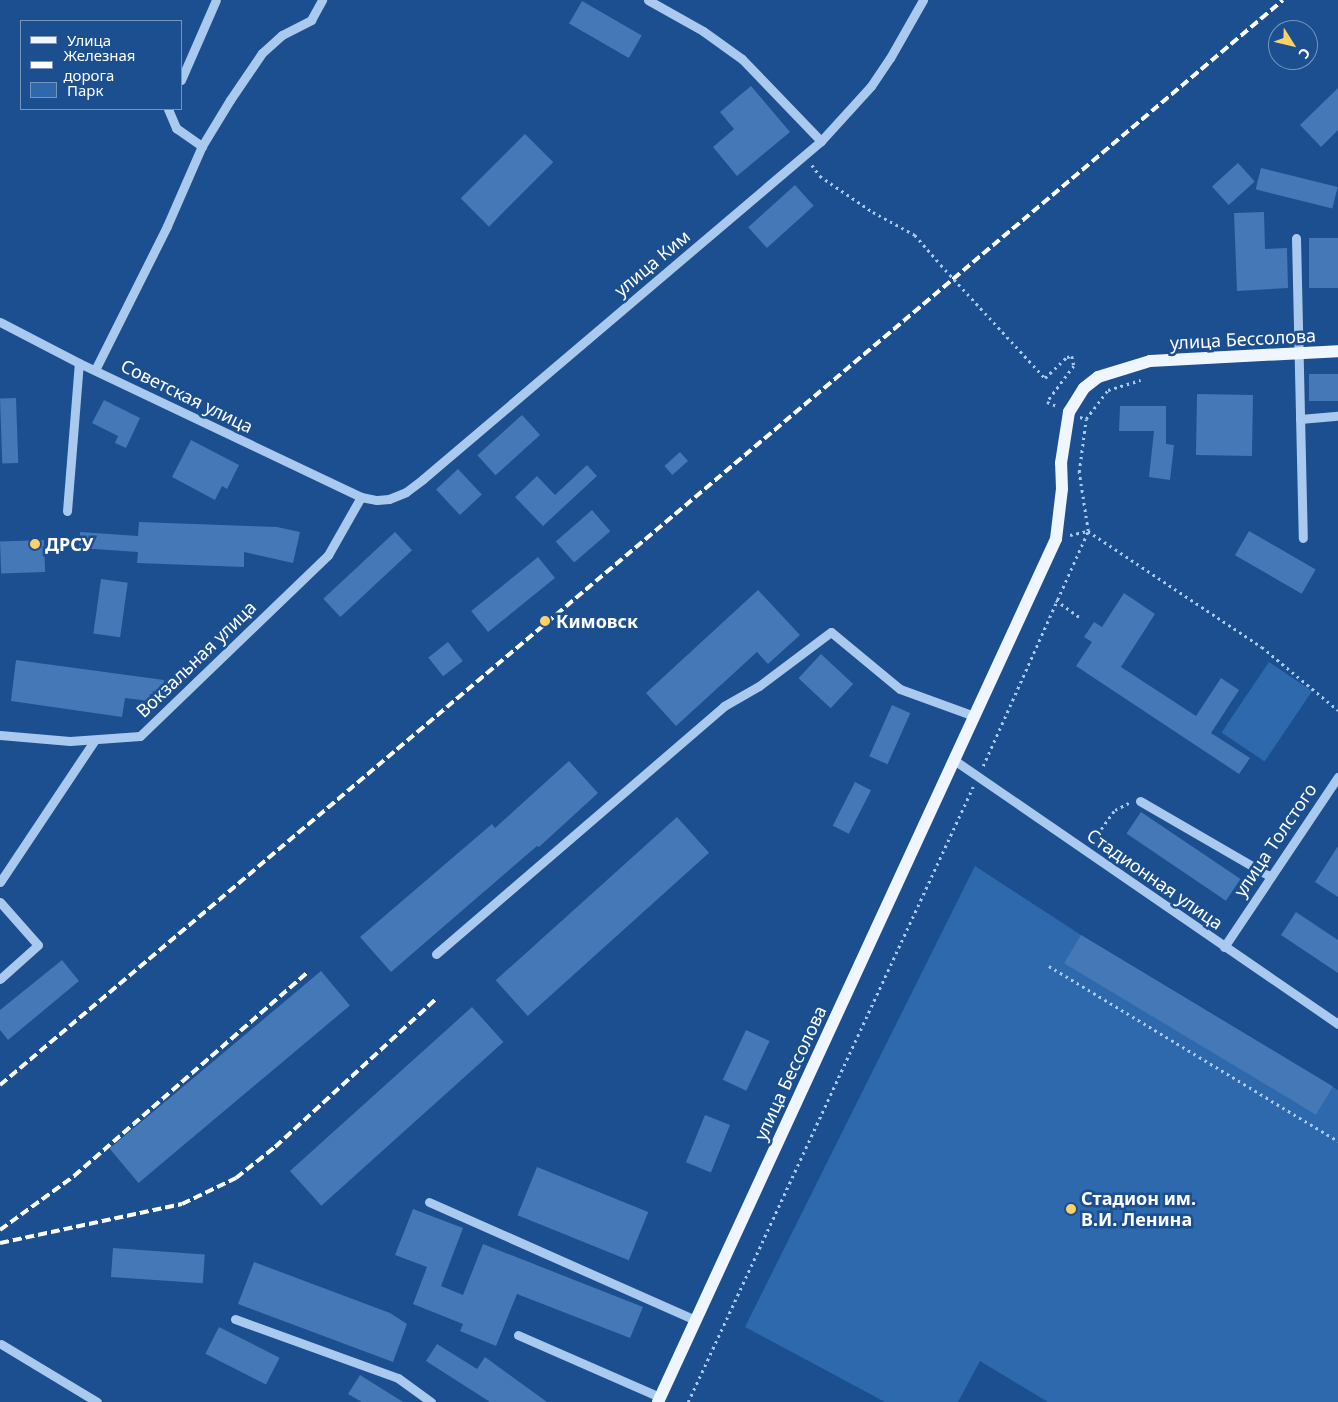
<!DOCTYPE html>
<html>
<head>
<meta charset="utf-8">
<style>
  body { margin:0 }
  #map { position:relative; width:1338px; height:1402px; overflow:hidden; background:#1b4f8f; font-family:"Noto Sans",sans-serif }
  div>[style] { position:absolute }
  .green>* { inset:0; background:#2e69ad; transform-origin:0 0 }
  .building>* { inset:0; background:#4478b7; transform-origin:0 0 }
  .path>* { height:2.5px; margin-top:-1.25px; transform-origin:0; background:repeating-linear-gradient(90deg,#a9c9ee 0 2.5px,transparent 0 6.5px) }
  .minor>* { height:9px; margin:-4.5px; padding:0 4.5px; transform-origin:4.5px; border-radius:4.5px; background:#a9c9ee }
  .major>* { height:12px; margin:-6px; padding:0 6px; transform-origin:6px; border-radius:6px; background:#f0f6ff }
  .rail>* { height:4px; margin-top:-2px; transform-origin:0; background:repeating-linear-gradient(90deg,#fff 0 9px,transparent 0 13px) }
  .path-bridge>* { height:2.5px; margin-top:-1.25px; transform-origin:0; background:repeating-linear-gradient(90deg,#a9c9ee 0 2.5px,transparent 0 6.5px) }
  .dots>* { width:14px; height:14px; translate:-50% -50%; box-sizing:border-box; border:2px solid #1b4f8f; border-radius:50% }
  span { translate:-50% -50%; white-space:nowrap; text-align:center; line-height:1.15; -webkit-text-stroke:5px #1b4f8f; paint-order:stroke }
  .street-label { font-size:18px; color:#fff }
  .poi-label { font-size:18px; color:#fff; font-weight:700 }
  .left { translate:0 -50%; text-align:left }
  .legend { position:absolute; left:20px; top:20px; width:162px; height:90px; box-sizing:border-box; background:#1b4f8f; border:1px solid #7695bc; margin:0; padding:6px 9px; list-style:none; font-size:15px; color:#fff }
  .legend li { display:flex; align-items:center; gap:10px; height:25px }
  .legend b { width:25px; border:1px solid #7695bc }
  .north { position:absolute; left:1268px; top:20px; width:50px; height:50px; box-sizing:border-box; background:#1b4f8f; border:1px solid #7695bc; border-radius:50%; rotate:126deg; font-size:14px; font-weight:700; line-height:20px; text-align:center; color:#fff }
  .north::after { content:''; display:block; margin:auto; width:18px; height:22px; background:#ffd166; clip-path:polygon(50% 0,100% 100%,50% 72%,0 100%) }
</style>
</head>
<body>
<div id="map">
  <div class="green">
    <i style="left:1269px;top:662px;width:52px;height:85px;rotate:34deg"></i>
    <i style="clip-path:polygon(975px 866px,1081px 935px,1338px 1090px,1338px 1402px,1048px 1402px,980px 1361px,958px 1402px,885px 1402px,745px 1327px)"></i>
  </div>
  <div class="building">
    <i style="left:582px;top:1px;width:69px;height:26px;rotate:30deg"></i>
    <i style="clip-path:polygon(751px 86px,790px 132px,737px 176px,713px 147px,734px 129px,720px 112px)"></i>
    <i style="clip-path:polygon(1338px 88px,1338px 130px,1321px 147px,1300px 125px)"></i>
    <i style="left:525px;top:134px;width:40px;height:91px;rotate:45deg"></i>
    <i style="left:1238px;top:163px;width:25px;height:35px;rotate:48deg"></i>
    <i style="left:1261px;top:168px;width:79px;height:22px;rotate:14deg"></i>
    <i style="left:795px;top:185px;width:28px;height:63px;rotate:48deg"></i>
    <i style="clip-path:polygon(1264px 212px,1265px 249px,1287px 248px,1288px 288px,1237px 291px,1234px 213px)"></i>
    <i style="left:1309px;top:238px;width:29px;height:50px"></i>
    <i style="left:1338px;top:374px;width:27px;height:29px;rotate:90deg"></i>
    <i style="left:1197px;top:394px;width:56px;height:61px;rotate:1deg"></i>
    <i style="left:16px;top:398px;width:65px;height:16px;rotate:88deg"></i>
    <i style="clip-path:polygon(104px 400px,140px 418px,126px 448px,115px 443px,118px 436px,92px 423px)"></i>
    <i style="clip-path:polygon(1120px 406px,1166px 406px,1166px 444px,1174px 445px,1170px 480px,1149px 477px,1154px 431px,1119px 431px)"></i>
    <i style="left:522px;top:415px;width:27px;height:60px;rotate:48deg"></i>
    <i style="clip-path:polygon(191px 440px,239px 465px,227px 489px,222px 486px,215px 500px,172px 477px)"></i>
    <i style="left:680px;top:452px;width:12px;height:21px;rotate:48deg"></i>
    <i style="clip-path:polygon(587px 465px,597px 476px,543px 526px,515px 497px,537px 476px,555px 495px)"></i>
    <i style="left:458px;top:469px;width:35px;height:30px;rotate:47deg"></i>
    <i style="left:592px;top:510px;width:28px;height:48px;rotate:49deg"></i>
    <i style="clip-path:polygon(139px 522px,277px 527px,300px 532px,293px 563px,244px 552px,244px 567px,137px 563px,138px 552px,79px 548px,80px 532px,138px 536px)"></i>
    <i style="left:1249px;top:531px;width:77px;height:28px;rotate:30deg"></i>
    <i style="left:395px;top:532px;width:25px;height:98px;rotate:47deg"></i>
    <i style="left:44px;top:540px;width:32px;height:44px;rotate:88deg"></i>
    <i style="left:538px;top:557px;width:27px;height:86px;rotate:51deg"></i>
    <i style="left:101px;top:579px;width:27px;height:55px;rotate:8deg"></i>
    <i style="clip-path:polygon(758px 590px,800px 635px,768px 664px,757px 652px,676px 726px,646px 693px)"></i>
    <i style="clip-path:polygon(1124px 593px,1155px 614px,1121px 667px,1196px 716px,1221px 678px,1239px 690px,1211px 733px,1250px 758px,1239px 774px,1076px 666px,1092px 642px,1084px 637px,1094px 622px,1102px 627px)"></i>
    <i style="left:448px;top:642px;width:24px;height:25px;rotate:52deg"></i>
    <i style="left:821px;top:654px;width:44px;height:33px;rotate:43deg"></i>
    <i style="clip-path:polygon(16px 660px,164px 680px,161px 696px,150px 694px,149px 701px,125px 698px,122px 717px,11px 701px)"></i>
    <i style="left:892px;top:705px;width:20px;height:56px;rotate:24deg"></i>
    <i style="clip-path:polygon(569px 761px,598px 793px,539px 847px,537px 846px,391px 972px,360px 937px,492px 824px,495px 828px)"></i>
    <i style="left:855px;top:782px;width:18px;height:49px;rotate:27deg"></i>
    <i style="left:1141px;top:812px;width:120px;height:26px;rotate:34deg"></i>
    <i style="left:677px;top:817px;width:48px;height:244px;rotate:48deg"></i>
    <i style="clip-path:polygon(1338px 846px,1338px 897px,1315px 882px)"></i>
    <i style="clip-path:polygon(1296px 912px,1338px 940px,1338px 973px,1281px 935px)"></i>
    <i style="left:1081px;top:935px;width:294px;height:33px;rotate:31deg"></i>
    <i style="clip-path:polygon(62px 960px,79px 981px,8px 1040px,0 1030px,0 1010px)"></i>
    <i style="left:321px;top:971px;width:45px;height:276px;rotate:50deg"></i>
    <i style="left:472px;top:1007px;width:47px;height:245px;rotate:48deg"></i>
    <i style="left:746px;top:1030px;width:26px;height:55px;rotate:25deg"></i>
    <i style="left:705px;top:1115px;width:27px;height:51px;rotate:22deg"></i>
    <i style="left:537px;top:1167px;width:120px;height:52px;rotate:22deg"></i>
    <i style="clip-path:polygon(413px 1209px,463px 1228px,441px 1286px,463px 1295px,483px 1244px,643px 1307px,630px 1338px,517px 1294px,496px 1346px,460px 1331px,463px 1324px,413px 1304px,427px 1267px,395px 1255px)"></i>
    <i style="left:113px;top:1248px;width:92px;height:29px;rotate:4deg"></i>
    <i style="clip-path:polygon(254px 1262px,390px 1313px,407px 1324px,393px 1362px,238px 1304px)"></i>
    <i style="left:219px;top:1327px;width:68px;height:30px;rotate:27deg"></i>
    <i style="clip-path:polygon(437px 1344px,477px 1369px,485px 1357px,547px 1402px,490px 1402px,426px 1361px)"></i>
    <i style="clip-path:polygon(360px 1375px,403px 1402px,362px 1402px,348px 1394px)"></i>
  </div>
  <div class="path">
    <i style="left:812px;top:165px;width:14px;rotate:54deg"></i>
    <i style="left:820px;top:176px;width:64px;rotate:34.2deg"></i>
    <i style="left:873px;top:212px;width:48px;rotate:28.7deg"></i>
    <i style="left:915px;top:235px;width:40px;rotate:49deg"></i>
    <i style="left:1045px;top:378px;width:30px;rotate:-44deg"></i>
    <i style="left:1067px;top:357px;width:5px;rotate:-11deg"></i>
    <i style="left:1072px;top:356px;width:10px;rotate:79deg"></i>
    <i style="left:1074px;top:366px;width:45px;rotate:126.9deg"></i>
    <i style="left:1047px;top:402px;width:11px;rotate:22deg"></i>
    <i style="left:1080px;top:417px;width:6px;rotate:18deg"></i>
    <i style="left:1086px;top:419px;width:36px;rotate:-53deg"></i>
    <i style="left:1108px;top:390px;width:34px;rotate:-17deg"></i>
    <i style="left:1070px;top:535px;width:18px;rotate:-13deg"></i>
    <i style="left:1088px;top:531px;width:209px;rotate:33.7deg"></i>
    <i style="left:1262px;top:647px;width:99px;rotate:39.7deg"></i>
    <i style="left:1056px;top:600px;width:31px;rotate:36deg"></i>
    <i style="left:983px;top:766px;width:257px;rotate:-65.9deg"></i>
    <i style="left:1088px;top:531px;width:60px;rotate:-98.7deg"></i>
    <i style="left:1079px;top:472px;width:53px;rotate:-82.5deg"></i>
    <i style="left:1101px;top:829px;width:24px;rotate:-54deg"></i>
    <i style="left:1115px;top:810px;width:16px;rotate:-27deg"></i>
    <i style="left:1049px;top:966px;width:338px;rotate:31.2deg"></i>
    <i style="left:688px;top:1402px;width:678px;rotate:-65.14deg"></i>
  </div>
  <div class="minor">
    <i style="left:648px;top:0;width:63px;rotate:29.4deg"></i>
    <i style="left:703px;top:31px;width:48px;rotate:35.7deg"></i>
    <i style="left:742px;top:59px;width:114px;rotate:46.1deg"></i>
    <i style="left:181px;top:80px;width:87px;rotate:-66.4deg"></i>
    <i style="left:168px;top:109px;width:21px;rotate:67deg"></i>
    <i style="left:176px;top:128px;width:32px;rotate:35deg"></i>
    <i style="left:1296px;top:238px;width:300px;rotate:88.7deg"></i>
    <i style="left:0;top:322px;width:89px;rotate:27.4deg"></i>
    <i style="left:79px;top:363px;width:312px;rotate:25.4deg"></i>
    <i style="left:361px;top:497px;width:16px;rotate:11deg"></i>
    <i style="left:377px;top:500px;width:12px;rotate:-5deg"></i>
    <i style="left:389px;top:499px;width:18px;rotate:-22deg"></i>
    <i style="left:406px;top:492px;width:21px;rotate:-37deg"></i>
    <i style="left:423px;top:479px;width:522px;rotate:-40.34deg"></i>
    <i style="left:821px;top:141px;width:74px;rotate:-47.7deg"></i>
    <i style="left:871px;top:86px;width:34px;rotate:-56deg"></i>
    <i style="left:890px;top:58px;width:67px;rotate:-60.4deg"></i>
    <i style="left:95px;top:370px;width:161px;rotate:-63.4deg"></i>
    <i style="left:167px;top:226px;width:87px;rotate:-66.4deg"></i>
    <i style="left:202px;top:146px;width:54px;rotate:-58.7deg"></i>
    <i style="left:230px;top:100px;width:57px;rotate:-55.8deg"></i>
    <i style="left:262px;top:53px;width:27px;rotate:-42deg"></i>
    <i style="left:282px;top:35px;width:33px;rotate:-27deg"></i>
    <i style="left:311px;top:20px;width:23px;rotate:-61deg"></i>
    <i style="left:1300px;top:419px;width:38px;rotate:-5deg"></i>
    <i style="left:67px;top:511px;width:148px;rotate:-85.4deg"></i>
    <i style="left:0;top:735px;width:70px;rotate:4.9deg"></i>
    <i style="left:70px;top:741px;width:70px;rotate:-4.1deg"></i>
    <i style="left:140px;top:736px;width:261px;rotate:-43.9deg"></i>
    <i style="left:328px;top:555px;width:67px;rotate:-60.4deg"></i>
    <i style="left:954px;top:760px;width:466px;rotate:34.5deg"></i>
    <i style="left:1140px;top:801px;width:151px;rotate:30.1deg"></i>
    <i style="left:0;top:882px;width:169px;rotate:-56.3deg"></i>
    <i style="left:0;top:902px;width:57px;rotate:48.5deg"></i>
    <i style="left:38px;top:945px;width:51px;rotate:138.2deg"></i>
    <i style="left:1224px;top:947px;width:205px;rotate:-56.2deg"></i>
    <i style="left:436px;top:954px;width:380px;rotate:-40.7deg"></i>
    <i style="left:724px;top:706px;width:40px;rotate:-29.7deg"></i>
    <i style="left:759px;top:686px;width:90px;rotate:-36.9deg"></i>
    <i style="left:831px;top:632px;width:89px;rotate:39.6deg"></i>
    <i style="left:900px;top:689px;width:79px;rotate:20deg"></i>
    <i style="left:429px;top:1202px;width:291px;rotate:23.9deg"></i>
    <i style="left:235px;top:1319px;width:173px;rotate:19.9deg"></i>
    <i style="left:398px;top:1378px;width:41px;rotate:36deg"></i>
    <i style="left:518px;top:1335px;width:155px;rotate:23.6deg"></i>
    <i style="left:1px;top:1344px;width:112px;rotate:31.1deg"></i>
  </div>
  <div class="major">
    <i style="left:658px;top:1402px;width:950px;rotate:-65.24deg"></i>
    <i style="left:1056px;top:539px;width:50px;rotate:-83.2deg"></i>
    <i style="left:1062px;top:489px;width:26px;rotate:-92deg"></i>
    <i style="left:1061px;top:463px;width:52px;rotate:-81.1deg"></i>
    <i style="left:1069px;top:412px;width:28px;rotate:-58deg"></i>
    <i style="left:1084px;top:388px;width:18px;rotate:-38deg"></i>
    <i style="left:1098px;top:377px;width:54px;rotate:-17.1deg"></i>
    <i style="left:1150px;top:361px;width:188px;rotate:-3deg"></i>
  </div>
  <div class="rail">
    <i style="left:0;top:1085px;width:1680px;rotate:-40.22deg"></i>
    <i style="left:0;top:1230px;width:92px;rotate:-36.1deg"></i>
    <i style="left:74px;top:1176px;width:310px;rotate:-41.1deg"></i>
    <i style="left:0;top:1243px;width:186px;rotate:-12.1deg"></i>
    <i style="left:182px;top:1204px;width:60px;rotate:-25.7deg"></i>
    <i style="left:236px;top:1178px;width:50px;rotate:-38.5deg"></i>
    <i style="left:275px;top:1147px;width:219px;rotate:-42.6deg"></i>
  </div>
  <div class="path-bridge">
    <i style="left:941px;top:265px;width:154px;rotate:47.4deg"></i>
  </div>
  <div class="dots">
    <i style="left:35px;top:544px;background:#ffd166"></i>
    <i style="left:545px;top:621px;background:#ffd166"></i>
    <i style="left:1071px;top:1209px;background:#ffd166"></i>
  </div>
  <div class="street-label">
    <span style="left:652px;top:263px;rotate:-40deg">улица Ким</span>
    <span style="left:1243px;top:339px;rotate:-3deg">улица Бессолова</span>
    <span style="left:187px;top:396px;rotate:26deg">Советская улица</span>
    <span style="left:196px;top:659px;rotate:-44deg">Вокзальная улица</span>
    <span style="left:1275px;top:840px;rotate:-56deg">улица Толстого</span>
    <span style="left:1155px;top:879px;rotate:35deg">Стадионная улица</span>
    <span style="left:790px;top:1073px;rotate:-65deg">улица Бессолова</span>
  </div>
  <div class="poi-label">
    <span class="left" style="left:45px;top:544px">ДРСУ</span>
    <span class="left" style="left:556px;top:621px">Кимовск</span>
    <span class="left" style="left:1081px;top:1209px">Стадион им.<br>В.И. Ленина</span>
  </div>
  <ul class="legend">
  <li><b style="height:6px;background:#f0f6ff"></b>Улица</li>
  <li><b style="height:6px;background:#fff"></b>Железная дорога</li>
  <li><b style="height:14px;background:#2e69ad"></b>Парк</li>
  </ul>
  <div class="north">С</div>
</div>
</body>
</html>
